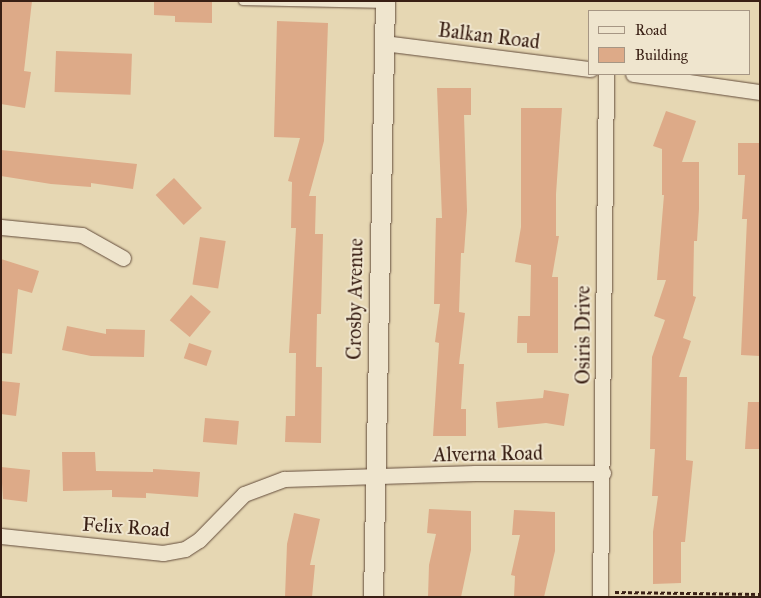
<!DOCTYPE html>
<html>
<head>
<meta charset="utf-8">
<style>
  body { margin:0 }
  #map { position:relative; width:761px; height:598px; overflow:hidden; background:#e6d7b3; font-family:"IM FELL Great Primer",serif }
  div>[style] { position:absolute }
  .building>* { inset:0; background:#da8; transform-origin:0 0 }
  .path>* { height:3px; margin-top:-1.5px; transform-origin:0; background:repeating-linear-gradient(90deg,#391f14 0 4px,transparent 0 6.5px) }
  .roads { filter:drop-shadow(0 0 1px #644d3c) drop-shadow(0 0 1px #644d3c) }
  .service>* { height:8px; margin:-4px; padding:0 4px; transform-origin:4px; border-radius:4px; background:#efe5ce }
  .minor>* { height:15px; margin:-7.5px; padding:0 7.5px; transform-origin:7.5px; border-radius:7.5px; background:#efe5ce }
  .tertiary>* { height:19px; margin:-9.5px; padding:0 9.5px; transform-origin:9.5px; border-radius:9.5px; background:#efe5ce }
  span { translate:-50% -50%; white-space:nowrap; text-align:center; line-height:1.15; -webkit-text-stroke:4px #efe5ce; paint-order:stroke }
  .street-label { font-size:20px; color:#391f14 }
  .frame { position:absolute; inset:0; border:2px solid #391f14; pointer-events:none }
  .legend { position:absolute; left:588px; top:10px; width:162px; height:65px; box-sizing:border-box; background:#efe5ce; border:1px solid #a69684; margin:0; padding:6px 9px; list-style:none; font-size:15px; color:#391f14 }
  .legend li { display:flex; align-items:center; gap:10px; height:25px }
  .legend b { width:25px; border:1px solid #a69684 }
</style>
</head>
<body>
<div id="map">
  <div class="building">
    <i style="clip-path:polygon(1px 1px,32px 1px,24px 71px,31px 72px,25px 108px,1px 104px)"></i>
    <i style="clip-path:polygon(154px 1px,212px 1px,212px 23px,175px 22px,175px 16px,154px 15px)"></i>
    <i style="clip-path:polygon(277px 21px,328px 23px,324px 141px,309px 196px,316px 196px,315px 234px,323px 234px,321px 314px,317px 314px,316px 367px,322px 367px,321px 443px,285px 442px,286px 416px,295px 416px,296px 353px,289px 353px,296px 228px,291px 228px,292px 182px,288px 181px,300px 138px,274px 137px)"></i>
    <i style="left:56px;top:51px;width:76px;height:41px;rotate:2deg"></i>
    <i style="clip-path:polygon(437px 88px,471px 88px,471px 115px,464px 115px,467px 211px,464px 253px,461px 253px,459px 312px,465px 313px,459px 364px,464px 364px,461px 409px,466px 409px,466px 436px,433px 436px,439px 343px,435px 342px,440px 304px,434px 304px,436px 218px,442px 218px)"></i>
    <i style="clip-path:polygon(521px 108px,562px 108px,556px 194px,556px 236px,559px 236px,552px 277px,558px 277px,558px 353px,527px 353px,527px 343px,517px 343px,518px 316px,530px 316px,531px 265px,515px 262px,521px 227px)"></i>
    <i style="clip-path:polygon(666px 111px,696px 121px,682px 162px,699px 162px,699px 209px,697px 241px,694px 241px,693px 296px,696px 297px,683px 338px,691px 341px,679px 377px,687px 377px,686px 460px,693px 461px,685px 542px,681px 542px,681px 583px,653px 584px,653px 532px,658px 496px,652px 496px,655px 449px,650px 449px,652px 357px,665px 320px,654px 316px,666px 280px,657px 280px,664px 195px,662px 195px,662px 149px,653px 146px)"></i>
    <i style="clip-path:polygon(738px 143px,760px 143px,760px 356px,741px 355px,747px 219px,742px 219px,745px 175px,738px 175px)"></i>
    <i style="clip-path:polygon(1px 150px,137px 164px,133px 189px,91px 183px,91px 187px,51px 184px,1px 176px)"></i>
    <i style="left:174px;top:178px;width:41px;height:25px;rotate:47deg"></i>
    <i style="left:200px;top:237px;width:26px;height:48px;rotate:9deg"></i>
    <i style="clip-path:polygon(1px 259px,39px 271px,32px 293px,18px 289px,12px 354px,1px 353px)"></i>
    <i style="left:191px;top:295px;width:26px;height:33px;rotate:40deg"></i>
    <i style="clip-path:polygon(67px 326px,106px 334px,106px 329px,145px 330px,144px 357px,91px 356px,62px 350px)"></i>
    <i style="left:189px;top:343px;width:24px;height:16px;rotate:19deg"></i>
    <i style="clip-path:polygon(1px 381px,20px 383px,16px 416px,1px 414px)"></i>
    <i style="clip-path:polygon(544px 390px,569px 394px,564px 426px,546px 423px,498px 428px,496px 402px,543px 398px)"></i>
    <i style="clip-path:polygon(748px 402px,760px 402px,760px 449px,745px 449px)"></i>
    <i style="left:205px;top:418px;width:34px;height:24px;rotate:5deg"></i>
    <i style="clip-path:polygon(62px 452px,95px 452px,96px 471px,153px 472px,153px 469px,200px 472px,198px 497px,146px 493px,146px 498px,112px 497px,112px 490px,63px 491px)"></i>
    <i style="clip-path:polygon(1px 467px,30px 470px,27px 502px,3px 499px)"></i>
    <i style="clip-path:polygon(429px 509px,471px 511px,471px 550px,461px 597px,428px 597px,429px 565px,436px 534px,427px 533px)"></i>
    <i style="clip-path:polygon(514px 510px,555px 512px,555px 551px,544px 597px,514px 597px,515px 576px,511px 575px,520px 535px,512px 535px)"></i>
    <i style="clip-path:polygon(294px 513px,320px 519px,310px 565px,315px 565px,312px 597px,285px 597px,287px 544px)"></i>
  </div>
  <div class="path">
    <i style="left:615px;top:592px;width:145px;rotate:0.8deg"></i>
  </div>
  <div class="roads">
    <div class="service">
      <i style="left:243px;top:1px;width:142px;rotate:1.2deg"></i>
    </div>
    <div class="minor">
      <i style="left:383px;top:43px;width:209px;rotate:7.2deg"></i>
      <i style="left:633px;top:74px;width:128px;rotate:8.1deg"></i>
      <i style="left:1px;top:227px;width:81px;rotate:5.6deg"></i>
      <i style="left:82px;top:235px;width:47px;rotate:29.3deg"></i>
      <i style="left:1px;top:536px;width:163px;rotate:6deg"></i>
      <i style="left:163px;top:553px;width:22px;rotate:-10deg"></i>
      <i style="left:185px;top:549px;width:17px;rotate:-33deg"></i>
      <i style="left:199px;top:540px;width:64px;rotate:-45.6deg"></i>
      <i style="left:244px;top:494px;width:43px;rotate:-20.6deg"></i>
      <i style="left:284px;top:479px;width:191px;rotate:-1.8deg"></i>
      <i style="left:475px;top:473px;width:128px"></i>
      <i style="left:600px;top:597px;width:523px;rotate:-89.34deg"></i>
    </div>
    <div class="tertiary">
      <i style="left:373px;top:597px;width:596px;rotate:-88.85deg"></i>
    </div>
  </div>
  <div class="street-label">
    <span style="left:489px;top:36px;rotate:7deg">Balkan Road</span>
    <span style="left:355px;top:299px;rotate:-89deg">Crosby Avenue</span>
    <span style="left:583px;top:335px;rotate:-90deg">Osiris Drive</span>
    <span style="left:488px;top:454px;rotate:-1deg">Alverna Road</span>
    <span style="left:126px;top:527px;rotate:4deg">Felix Road</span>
  </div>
  <div class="frame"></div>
  <ul class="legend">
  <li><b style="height:6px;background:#efe5ce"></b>Road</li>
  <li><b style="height:14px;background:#da8"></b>Building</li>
  </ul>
</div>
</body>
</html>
